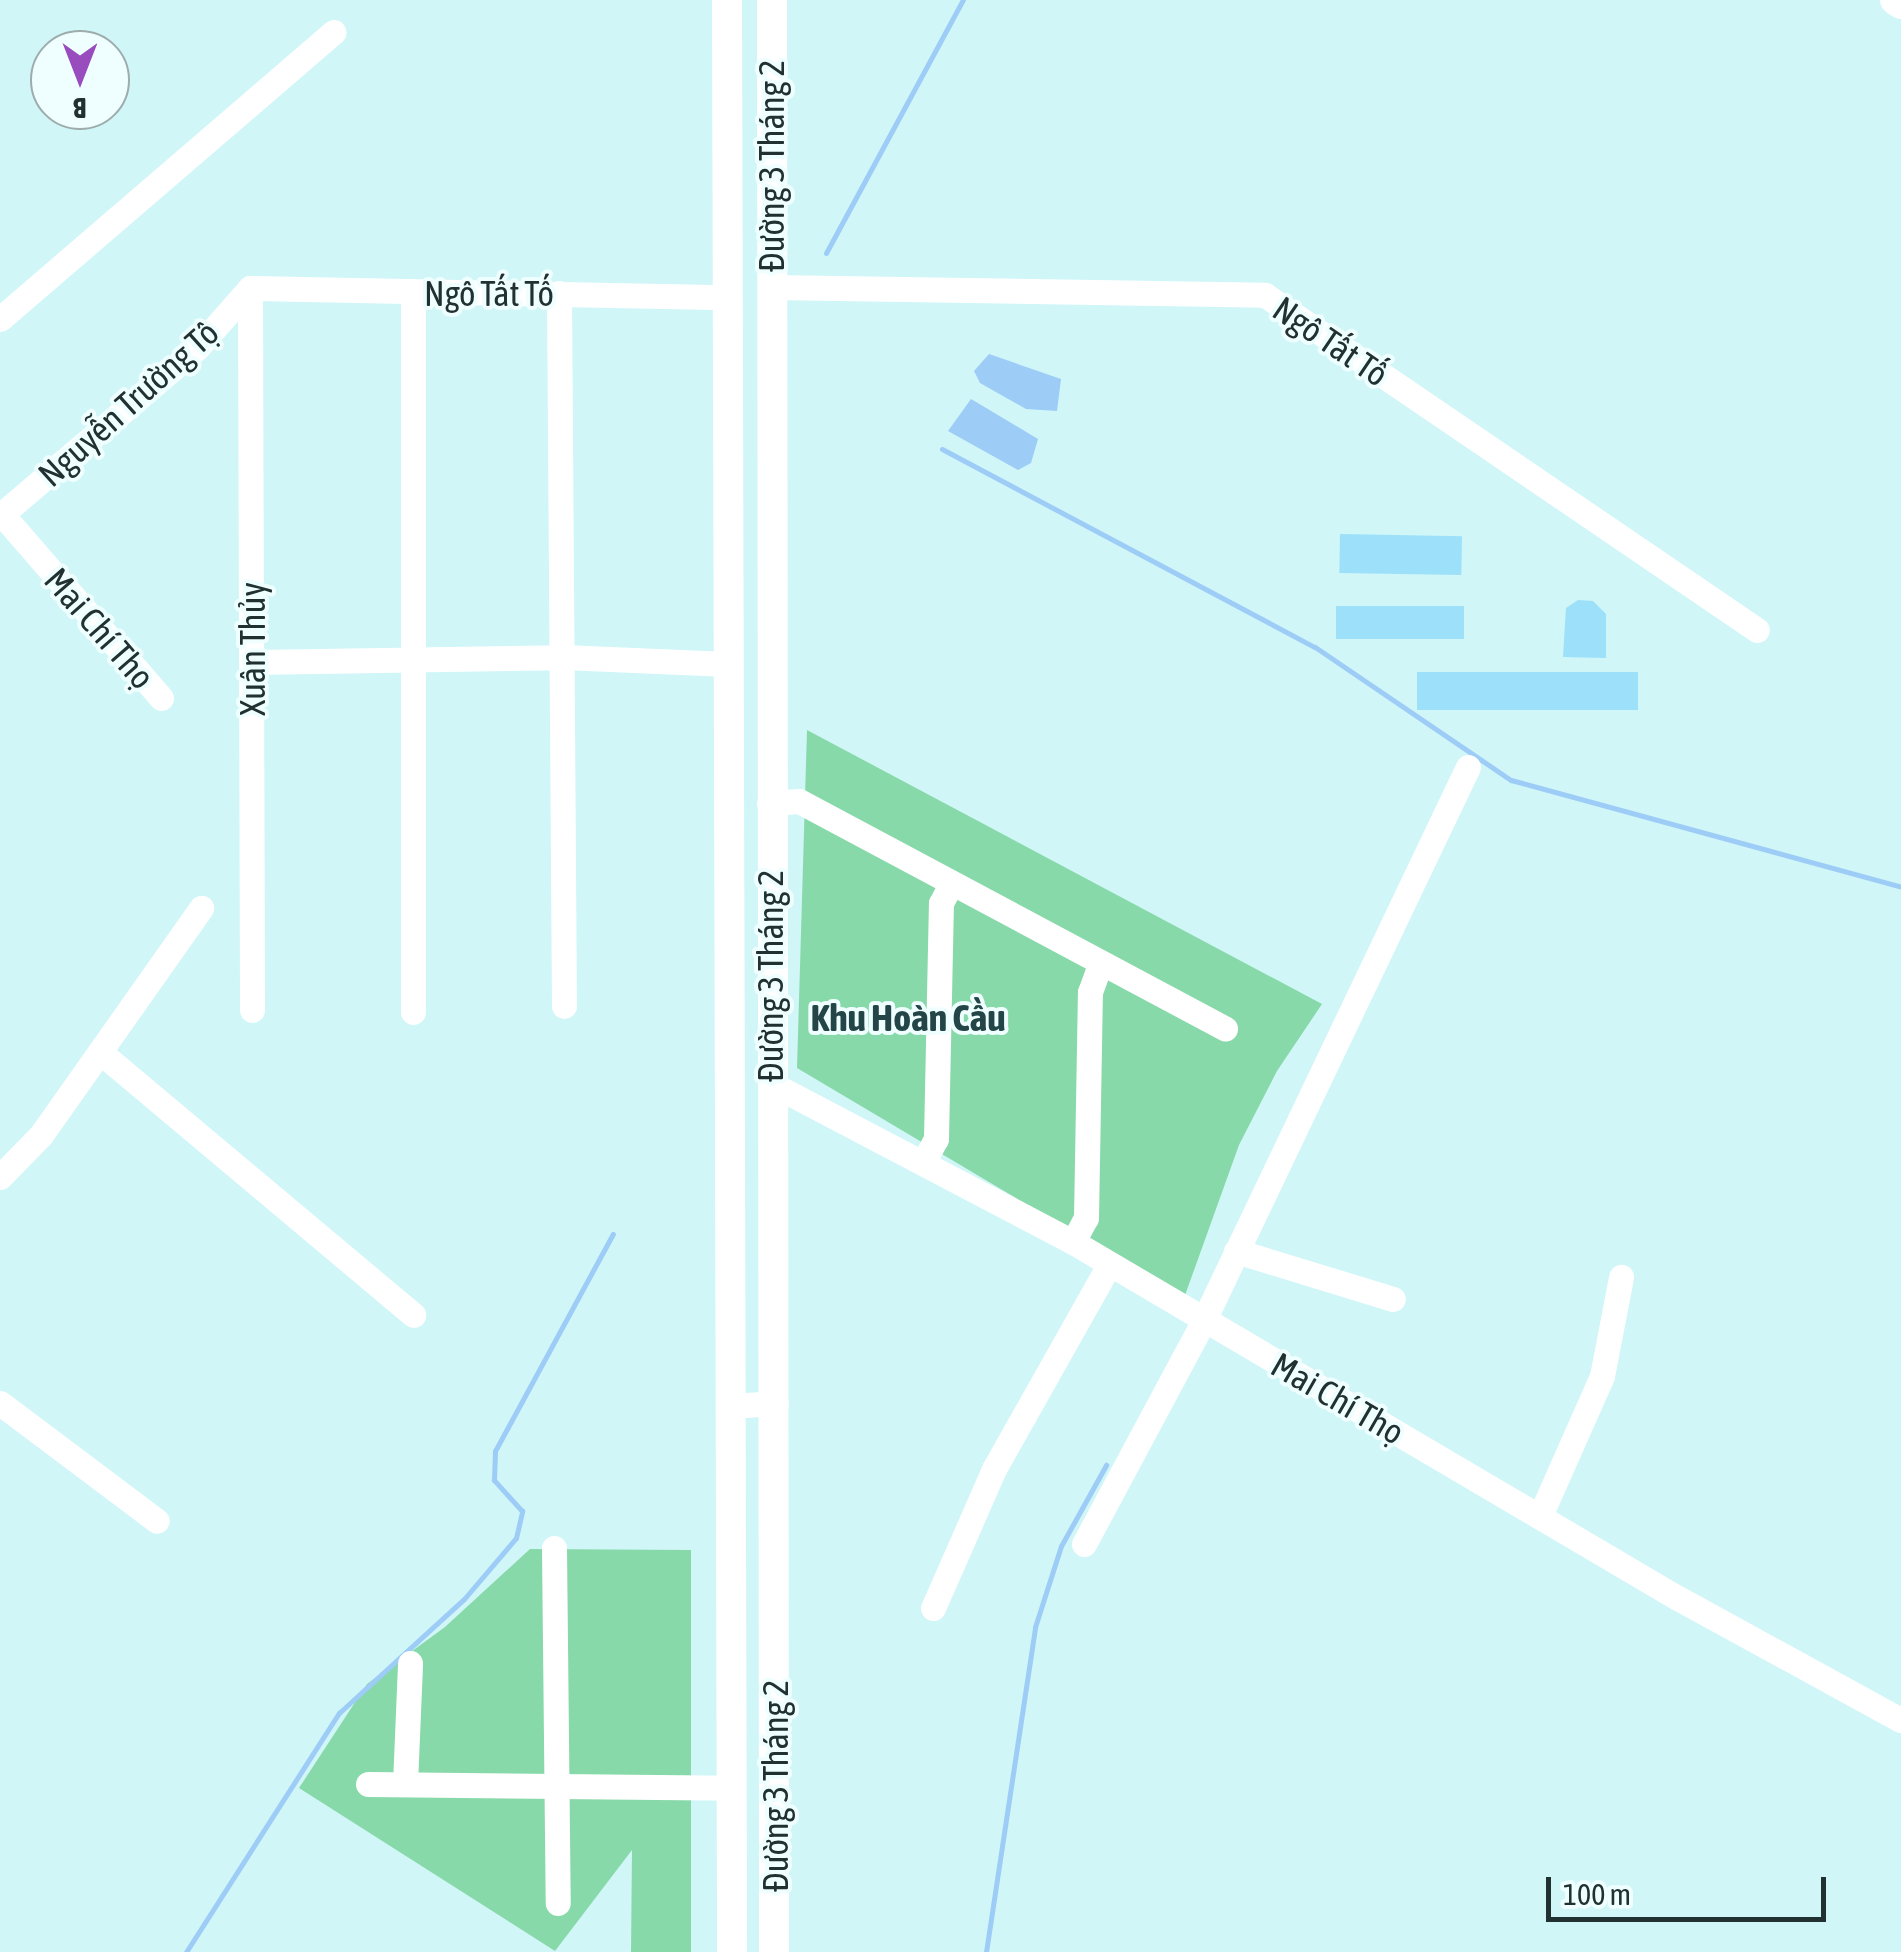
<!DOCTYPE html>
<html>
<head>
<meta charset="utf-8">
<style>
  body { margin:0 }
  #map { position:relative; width:1901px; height:1952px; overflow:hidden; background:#d0f6f8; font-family:"Asap Condensed",sans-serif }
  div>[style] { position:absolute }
  .green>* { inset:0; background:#88d9a9 }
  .water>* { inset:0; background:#9dccf6 }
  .stream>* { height:5px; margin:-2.5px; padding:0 2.5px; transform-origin:2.5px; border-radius:2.5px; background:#9dccf6 }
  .building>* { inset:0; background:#9ce0fa; transform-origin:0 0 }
  .minor>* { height:25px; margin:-12.5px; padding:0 12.5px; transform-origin:12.5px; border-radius:12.5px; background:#fff }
  .major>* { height:30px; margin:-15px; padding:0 15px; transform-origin:15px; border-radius:15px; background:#fff }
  span { translate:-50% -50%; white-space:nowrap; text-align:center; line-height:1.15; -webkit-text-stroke:8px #effeff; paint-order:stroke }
  .street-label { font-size:35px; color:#213031 }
  .neighbourhood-label { font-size:38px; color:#244547; font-weight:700 }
  .north { position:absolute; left:30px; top:30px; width:100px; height:100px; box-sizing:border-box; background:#effeff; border:2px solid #9dacad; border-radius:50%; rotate:180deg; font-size:28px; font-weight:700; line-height:40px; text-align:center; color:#213031 }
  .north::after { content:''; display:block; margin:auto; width:35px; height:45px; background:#984cbe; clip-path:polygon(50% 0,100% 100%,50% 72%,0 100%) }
  .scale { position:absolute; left:1546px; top:1877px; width:280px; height:45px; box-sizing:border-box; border:5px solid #213031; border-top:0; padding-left:12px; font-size:30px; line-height:35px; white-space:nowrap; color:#213031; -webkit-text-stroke:8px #effeff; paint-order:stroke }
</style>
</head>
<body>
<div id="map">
  <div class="green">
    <i style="clip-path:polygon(807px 730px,1322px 1004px,1277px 1071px,1239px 1145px,1184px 1298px,797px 1068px)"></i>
    <i style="clip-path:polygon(530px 1549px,691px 1550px,691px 1952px,631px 1952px,632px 1850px,555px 1951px,299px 1788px,367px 1684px,445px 1627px)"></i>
  </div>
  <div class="water">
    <i style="clip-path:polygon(989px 354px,1061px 379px,1057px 411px,1026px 409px,980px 383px,974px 371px)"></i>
    <i style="clip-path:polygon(971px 399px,1038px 439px,1031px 463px,1018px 470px,948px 431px)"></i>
  </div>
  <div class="stream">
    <i style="left:826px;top:253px;width:288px;rotate:-61.6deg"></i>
    <i style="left:942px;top:449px;width:422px;rotate:28deg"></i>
    <i style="left:1315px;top:647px;width:237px;rotate:34.2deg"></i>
    <i style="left:1511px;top:780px;width:404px;rotate:15.3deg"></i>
    <i style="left:186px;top:1952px;width:284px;rotate:-57.4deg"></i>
    <i style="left:339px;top:1713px;width:169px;rotate:-42.4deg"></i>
    <i style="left:464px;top:1599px;width:80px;rotate:-49.6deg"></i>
    <i style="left:516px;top:1538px;width:28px;rotate:-77deg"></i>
    <i style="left:522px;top:1511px;width:42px;rotate:-132.1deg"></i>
    <i style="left:494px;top:1480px;width:29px;rotate:-88deg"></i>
    <i style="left:495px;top:1451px;width:247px;rotate:-61.5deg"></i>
    <i style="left:986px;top:1952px;width:329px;rotate:-81.4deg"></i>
    <i style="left:1035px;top:1627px;width:85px;rotate:-72.2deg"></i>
    <i style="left:1061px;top:1546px;width:93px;rotate:-60.9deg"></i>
  </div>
  <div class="building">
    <i style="left:1340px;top:534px;width:122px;height:39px;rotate:1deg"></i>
    <i style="clip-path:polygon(1578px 600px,1593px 601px,1606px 614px,1606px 658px,1563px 657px,1566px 608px)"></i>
    <i style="left:1336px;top:606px;width:128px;height:33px"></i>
    <i style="left:1638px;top:672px;width:38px;height:221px;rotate:90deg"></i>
  </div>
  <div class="minor">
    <i style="left:771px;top:287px;width:494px;rotate:0.9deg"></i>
    <i style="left:1265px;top:295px;width:595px;rotate:34.25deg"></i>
    <i style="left:250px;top:288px;width:722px;rotate:89.84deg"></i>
    <i style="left:250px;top:288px;width:478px;rotate:1.1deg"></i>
    <i style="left:413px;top:292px;width:720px;rotate:90deg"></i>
    <i style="left:559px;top:293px;width:713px;rotate:89.6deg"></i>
    <i style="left:0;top:319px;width:440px;rotate:-40.7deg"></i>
    <i style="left:0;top:512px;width:246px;rotate:49.1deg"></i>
    <i style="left:2px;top:514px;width:256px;rotate:-40.4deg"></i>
    <i style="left:197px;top:348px;width:80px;rotate:-48.5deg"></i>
    <i style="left:253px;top:662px;width:310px;rotate:-0.9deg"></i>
    <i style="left:563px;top:657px;width:165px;rotate:2.4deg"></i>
    <i style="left:769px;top:803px;width:30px;rotate:-4deg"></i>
    <i style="left:799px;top:801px;width:483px;rotate:28.1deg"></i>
    <i style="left:100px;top:1052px;width:409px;rotate:40deg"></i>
    <i style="left:770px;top:1083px;width:342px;rotate:27.7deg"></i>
    <i style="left:1073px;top:1242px;width:700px;rotate:30.49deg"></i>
    <i style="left:1676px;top:1597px;width:256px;rotate:28.7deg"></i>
    <i style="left:923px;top:1163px;width:27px;rotate:-62deg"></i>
    <i style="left:936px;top:1139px;width:236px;rotate:-88.8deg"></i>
    <i style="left:941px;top:903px;width:21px;rotate:-62deg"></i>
    <i style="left:0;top:1177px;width:59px;rotate:-45.7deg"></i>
    <i style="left:41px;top:1135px;width:278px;rotate:-54.8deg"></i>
    <i style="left:1073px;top:1242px;width:27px;rotate:-62deg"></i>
    <i style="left:1086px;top:1218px;width:226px;rotate:-89deg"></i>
    <i style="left:1090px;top:992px;width:29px;rotate:-70deg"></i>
    <i style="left:1236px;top:1251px;width:164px;rotate:17deg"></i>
    <i style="left:0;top:1403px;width:196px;rotate:36.9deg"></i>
    <i style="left:731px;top:1406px;width:45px;rotate:-3.8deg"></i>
    <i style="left:1540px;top:1516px;width:153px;rotate:-66.1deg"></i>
    <i style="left:1602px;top:1376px;width:101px;rotate:-79.1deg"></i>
    <i style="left:1084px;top:1544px;width:252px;rotate:-61.8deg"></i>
    <i style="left:1203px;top:1322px;width:615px;rotate:-64.48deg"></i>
    <i style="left:554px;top:1548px;width:355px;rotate:89.4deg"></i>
    <i style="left:933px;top:1608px;width:152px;rotate:-66.3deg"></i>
    <i style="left:994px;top:1469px;width:232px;rotate:-60.6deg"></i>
    <i style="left:368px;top:1784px;width:364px;rotate:0.6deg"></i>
    <i style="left:405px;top:1784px;width:121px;rotate:-87.6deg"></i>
  </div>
  <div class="major">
    <i style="left:727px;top:0;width:1952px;rotate:89.85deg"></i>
    <i style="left:772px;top:0;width:1952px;rotate:89.94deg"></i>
    <i style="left:1895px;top:0;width:7px;rotate:34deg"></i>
  </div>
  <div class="street-label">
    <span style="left:771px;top:166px;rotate:-90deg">Đường 3 Tháng 2</span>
    <span style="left:489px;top:293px">Ngô Tất Tố</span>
    <span style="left:1331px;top:341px;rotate:34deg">Ngô Tất Tố</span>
    <span style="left:128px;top:403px;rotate:-42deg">Nguyễn Trường Tộ</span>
    <span style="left:100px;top:628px;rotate:49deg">Mai Chí Thọ</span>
    <span style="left:252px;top:649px;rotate:-90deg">Xuân Thủy</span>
    <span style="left:770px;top:976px;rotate:-90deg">Đường 3 Tháng 2</span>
    <span style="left:1338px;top:1398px;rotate:30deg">Mai Chí Thọ</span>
    <span style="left:775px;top:1786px;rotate:-90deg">Đường 3 Tháng 2</span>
  </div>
  <div class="neighbourhood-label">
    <span style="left:908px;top:1018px">Khu Hoàn Cầu</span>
  </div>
  <div class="north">B</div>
  <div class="scale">100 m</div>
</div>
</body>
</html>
